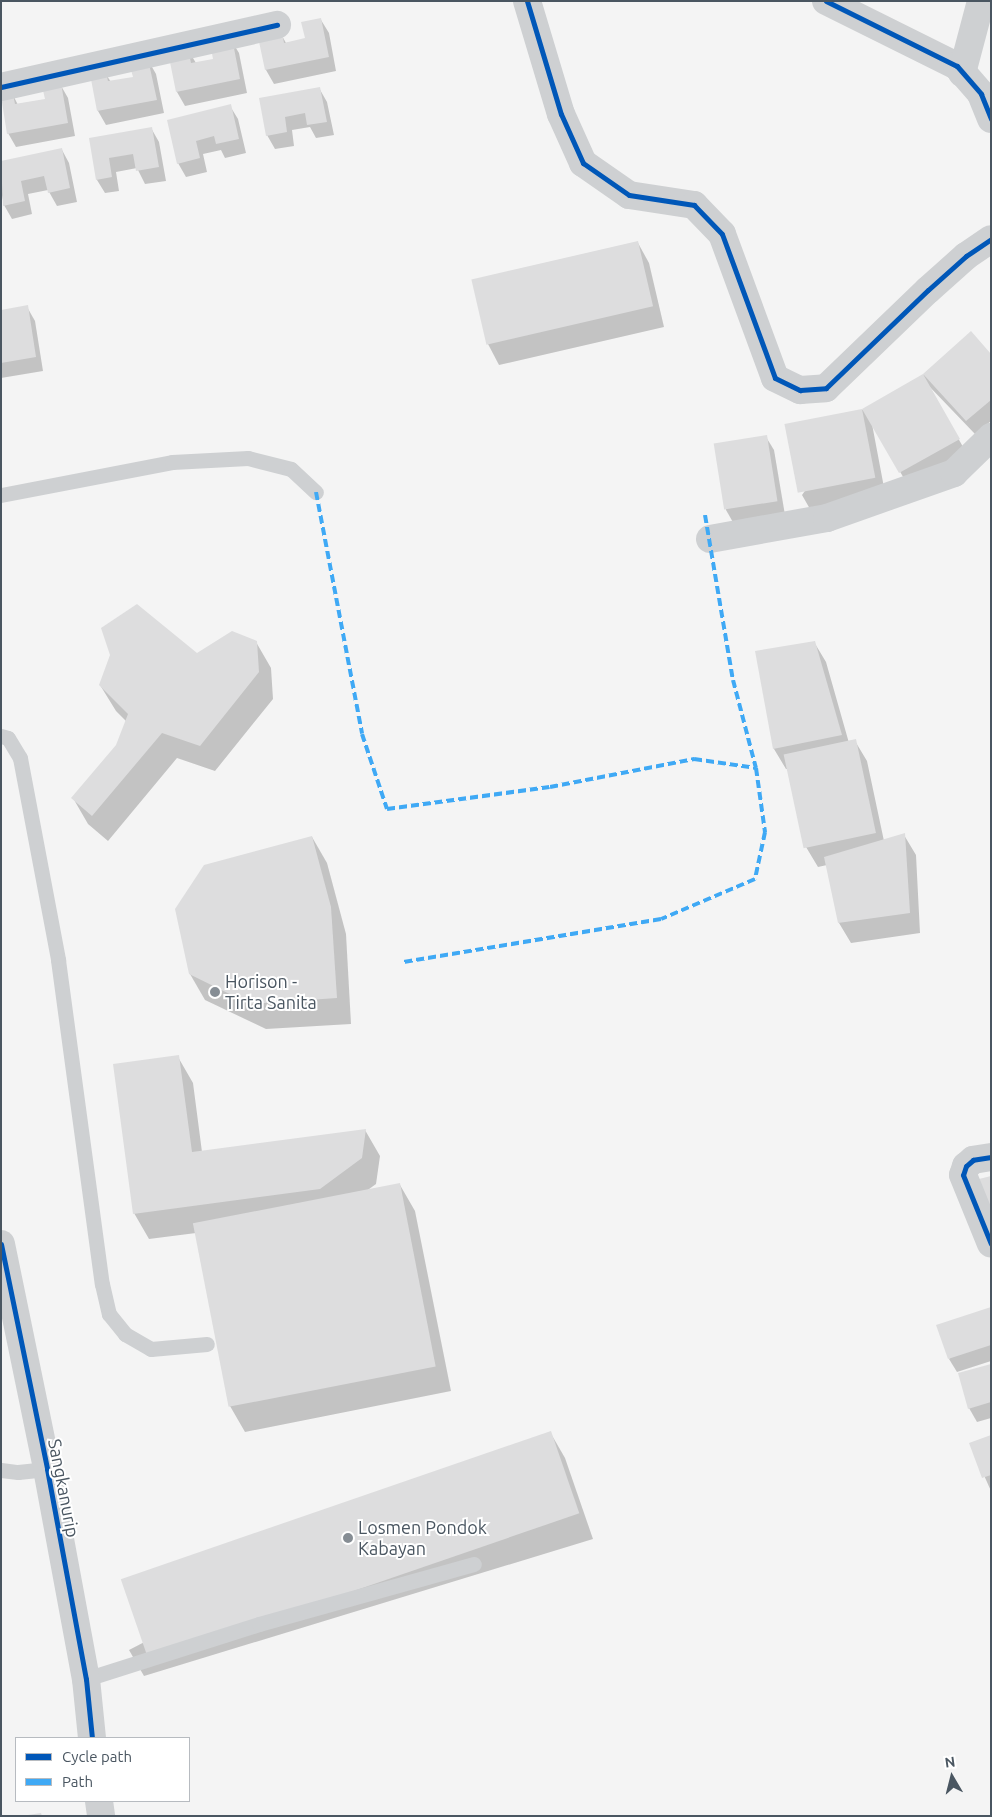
<!DOCTYPE html>
<html>
<head>
<meta charset="utf-8">
<style>
  body { margin:0 }
  #map { position:relative; width:992px; height:1817px; overflow:hidden; background:#f4f4f4; font-family:Ubuntu,sans-serif }
  div>[style] { position:absolute }
  .shadow>* { inset:0; background:#0003 }
  .building>* { inset:0; background:#ddddde; transform-origin:0 0 }
  .service>* { height:15px; margin:-7.5px; padding:0 7.5px; transform-origin:7.5px; border-radius:7.5px; background:#ced0d2 }
  .minor>* { height:28px; margin:-14px; padding:0 14px; transform-origin:14px; border-radius:14px; background:#ced0d2 }
  .quiet>* { height:4px; margin-top:-2px; transform-origin:0; background:repeating-linear-gradient(90deg,#3fa9f5 0 8px,transparent 0 12px) }
  .cycleway>* { height:5px; margin:-2.5px; padding:0 2.5px; transform-origin:2.5px; border-radius:2.5px; background:#0057b8 }
  .dots>* { width:14px; height:14px; translate:-50% -50%; box-sizing:border-box; border:2px solid #fff; border-radius:50% }
  span { translate:-50% -50%; white-space:nowrap; text-align:center; line-height:1.15; -webkit-text-stroke:4px #fff; paint-order:stroke }
  .poi-label { font-size:18px; color:#4a5661 }
  .left { translate:0 -50%; text-align:left }
  .street-label { font-size:18px; color:#4a5661 }
  .frame { position:absolute; inset:0; border:2px solid #4a5661; pointer-events:none }
  .legend { position:absolute; left:15px; top:1737px; width:175px; height:65px; box-sizing:border-box; background:#fff; border:1px solid #b7bbc0; margin:0; padding:6px 9px; list-style:none; font-size:15px; color:#4a5661 }
  .legend li { display:flex; align-items:center; gap:10px; height:25px }
  .legend b { width:25px; border:1px solid #b7bbc0 }
  .north { position:absolute; left:927px; top:1752px; width:50px; height:50px; -webkit-text-stroke:4px #fff; paint-order:stroke; rotate:352deg; font-size:14px; font-weight:700; line-height:20px; text-align:center; color:#4a5661 }
  .north::after { content:''; display:block; margin:auto; width:18px; height:22px; background:#4a5661; clip-path:polygon(50% 0,100% 100%,50% 72%,0 100%) }
</style>
</head>
<body>
<div id="map">
  <div class="shadow">
    <i style="clip-path:polygon(321px 20px,329px 33px,336px 71px,274px 84px,266px 70px,260px 38px,281px 34px,286px 43px,306px 39px)"></i>
    <i style="clip-path:polygon(231px 40px,239px 53px,247px 93px,185px 106px,177px 92px,169px 53px,188px 50px,196px 63px,215px 60px)"></i>
    <i style="clip-path:polygon(148px 60px,156px 74px,164px 113px,106px 125px,98px 111px,91px 75px,105px 73px,111px 82px,134px 78px)"></i>
    <i style="clip-path:polygon(60px 84px,68px 98px,75px 136px,16px 147px,8px 133px,13px 95px,18px 105px,46px 100px)"></i>
    <i style="clip-path:polygon(319px 88px,327px 102px,334px 135px,316px 138px,310px 127px,292px 130px,294px 146px,275px 149px,267px 135px,260px 99px)"></i>
    <i style="clip-path:polygon(230px 106px,238px 119px,246px 153px,225px 158px,221px 150px,203px 154px,207px 172px,186px 177px,178px 163px,168px 121px)"></i>
    <i style="clip-path:polygon(151px 128px,159px 142px,166px 181px,145px 184px,137px 168px,116px 172px,119px 191px,105px 193px,97px 180px,91px 139px)"></i>
    <i style="clip-path:polygon(62px 150px,69px 163px,77px 202px,57px 206px,48px 190px,28px 194px,32px 214px,12px 219px,4px 205px,1px 190px,1px 162px)"></i>
    <i style="clip-path:polygon(638px 243px,649px 263px,664px 327px,499px 365px,488px 344px)"></i>
    <i style="clip-path:polygon(27px 307px,35px 321px,43px 371px,1px 378px,1px 311px)"></i>
    <i style="clip-path:polygon(971px 333px,991px 356px,991px 421px,975px 434px,927px 384px,970px 459px,912px 492px,872px 424px,886px 498px,814px 516px,802px 495px,862px 410px,923px 375px)"></i>
    <i style="clip-path:polygon(766px 437px,774px 450px,785px 515px,734px 524px,726px 510px,715px 445px)"></i>
    <i style="clip-path:polygon(256px 642px,271px 668px,273px 699px,215px 771px,177px 758px,108px 841px,88px 824px,73px 798px,117px 745px,127px 722px,116px 711px,100px 685px,197px 654px)"></i>
    <i style="clip-path:polygon(814px 642px,826px 662px,849px 743px,855px 741px,867px 761px,884px 841px,904px 835px,916px 855px,920px 933px,851px 943px,839px 923px,827px 865px,818px 867px,806px 847px,789px 769px,786px 769px,774px 749px,756px 652px)"></i>
    <i style="clip-path:polygon(312px 837px,327px 863px,346px 934px,351px 1024px,266px 1029px,205px 1000px,190px 974px)"></i>
    <i style="clip-path:polygon(178px 1057px,193px 1083px,202px 1152px,365px 1130px,380px 1156px,376px 1184px,365px 1192px,400px 1185px,415px 1211px,451px 1391px,245px 1432px,230px 1406px,196px 1233px,149px 1239px,134px 1213px)"></i>
    <i style="clip-path:polygon(991px 1308px,991px 1361px,957px 1372px,949px 1359px)"></i>
    <i style="clip-path:polygon(991px 1365px,991px 1418px,977px 1422px,969px 1408px)"></i>
    <i style="clip-path:polygon(550px 1432px,565px 1458px,593px 1539px,144px 1676px,129px 1650px)"></i>
    <i style="clip-path:polygon(991px 1437px,991px 1491px,970px 1444px)"></i>
  </div>
  <div class="building">
    <i style="clip-path:polygon(321px 18px,329px 57px,265px 70px,258px 37px,282px 32px,284px 43px,305px 38px,301px 22px)"></i>
    <i style="clip-path:polygon(232px 38px,240px 79px,176px 92px,168px 52px,188px 48px,191px 63px,213px 59px,210px 43px)"></i>
    <i style="clip-path:polygon(148px 59px,157px 100px,97px 111px,90px 74px,106px 72px,108px 81px,133px 77px,129px 63px)"></i>
    <i style="clip-path:polygon(61px 83px,68px 123px,7px 134px,1px 96px,13px 94px,15px 104px,45px 99px,42px 86px)"></i>
    <i style="clip-path:polygon(320px 87px,327px 122px,307px 125px,305px 113px,285px 117px,287px 132px,266px 136px,259px 98px)"></i>
    <i style="clip-path:polygon(231px 104px,239px 139px,216px 144px,214px 136px,196px 141px,200px 158px,177px 164px,167px 120px)"></i>
    <i style="clip-path:polygon(152px 127px,159px 167px,136px 171px,133px 154px,109px 158px,112px 177px,96px 180px,89px 138px)"></i>
    <i style="clip-path:polygon(62px 148px,70px 188px,48px 193px,44px 176px,21px 181px,25px 201px,3px 206px,1px 161px)"></i>
    <i style="left:638px;top:241px;width:67px;height:171px;rotate:77deg"></i>
    <i style="clip-path:polygon(28px 305px,36px 357px,1px 363px,1px 310px)"></i>
    <i style="clip-path:polygon(971px 331px,991px 354px,991px 400px,966px 421px,923px 374px,960px 439px,899px 473px,862px 409px,923px 374px)"></i>
    <i style="left:862px;top:409px;width:70px;height:79px;rotate:79deg"></i>
    <i style="left:767px;top:435px;width:67px;height:54px;rotate:81deg"></i>
    <i style="clip-path:polygon(137px 604px,197px 653px,232px 631px,257px 641px,259px 672px,200px 746px,162px 733px,92px 816px,71px 798px,116px 745px,128px 714px,99px 685px,110px 655px,101px 628px)"></i>
    <i style="clip-path:polygon(815px 641px,842px 735px,773px 749px,755px 651px)"></i>
    <i style="left:856px;top:739px;width:96px;height:74px;rotate:78deg"></i>
    <i style="clip-path:polygon(905px 833px,910px 913px,838px 923px,824px 857px)"></i>
    <i style="clip-path:polygon(312px 836px,331px 907px,337px 998px,250px 1004px,189px 974px,175px 909px,204px 865px)"></i>
    <i style="clip-path:polygon(179px 1055px,192px 1152px,366px 1129px,362px 1158px,320px 1189px,133px 1214px,113px 1064px)"></i>
    <i style="clip-path:polygon(991px 1176px,991px 1220px,979px 1179px)"></i>
    <i style="left:400px;top:1183px;width:187px;height:211px;rotate:79deg"></i>
    <i style="clip-path:polygon(991px 1307px,991px 1345px,948px 1359px,936px 1325px)"></i>
    <i style="clip-path:polygon(991px 1364px,991px 1402px,968px 1409px,958px 1373px)"></i>
    <i style="left:551px;top:1431px;width:87px;height:455px;rotate:71deg"></i>
    <i style="clip-path:polygon(991px 1435px,991px 1475px,982px 1478px,969px 1443px)"></i>
    <i style="clip-path:polygon(41px 1813px,42px 1816px,28px 1816px,28px 1815px)"></i>
  </div>
  <div class="service">
    <i style="left:1px;top:495px;width:174px;rotate:-10.9deg"></i>
    <i style="left:172px;top:462px;width:76px;rotate:-3deg"></i>
    <i style="left:248px;top:458px;width:44px;rotate:14.3deg"></i>
    <i style="left:291px;top:469px;width:34px;rotate:43deg"></i>
    <i style="left:1px;top:736px;width:7px;rotate:16deg"></i>
    <i style="left:8px;top:738px;width:23px;rotate:59deg"></i>
    <i style="left:20px;top:758px;width:206px;rotate:79.3deg"></i>
    <i style="left:58px;top:960px;width:327px;rotate:82.3deg"></i>
    <i style="left:102px;top:1284px;width:31px;rotate:77deg"></i>
    <i style="left:109px;top:1314px;width:26px;rotate:51deg"></i>
    <i style="left:125px;top:1334px;width:30px;rotate:30deg"></i>
    <i style="left:151px;top:1349px;width:56px;rotate:-5.1deg"></i>
    <i style="left:1px;top:1470px;width:17px;rotate:7deg"></i>
    <i style="left:18px;top:1472px;width:29px;rotate:-6deg"></i>
    <i style="left:86px;top:1679px;width:182px;rotate:-17.6deg"></i>
    <i style="left:259px;top:1624px;width:223px;rotate:-15.6deg"></i>
  </div>
  <div class="minor">
    <i style="left:527px;top:1px;width:118px;rotate:73.3deg"></i>
    <i style="left:561px;top:114px;width:54px;rotate:65.8deg"></i>
    <i style="left:583px;top:163px;width:56px;rotate:34.8deg"></i>
    <i style="left:629px;top:195px;width:66px;rotate:8.7deg"></i>
    <i style="left:694px;top:205px;width:40px;rotate:46deg"></i>
    <i style="left:722px;top:234px;width:153px;rotate:69.8deg"></i>
    <i style="left:775px;top:378px;width:28px;rotate:26deg"></i>
    <i style="left:800px;top:390px;width:26px;rotate:-4deg"></i>
    <i style="left:826px;top:388px;width:141px;rotate:-43.9deg"></i>
    <i style="left:928px;top:290px;width:51px;rotate:-41.8deg"></i>
    <i style="left:966px;top:256px;width:30px;rotate:-34deg"></i>
    <i style="left:826px;top:1px;width:146px;rotate:26.4deg"></i>
    <i style="left:957px;top:66px;width:37px;rotate:49deg"></i>
    <i style="left:981px;top:94px;width:27px;rotate:68deg"></i>
    <i style="left:962px;top:73px;width:74px;rotate:-75.2deg"></i>
    <i style="left:1px;top:87px;width:283px;rotate:-12.7deg"></i>
    <i style="left:710px;top:539px;width:119px;rotate:-10.2deg"></i>
    <i style="left:827px;top:518px;width:135px;rotate:-19.5deg"></i>
    <i style="left:954px;top:473px;width:52px;rotate:-44.2deg"></i>
    <i style="left:991px;top:1157px;width:18px;rotate:171deg"></i>
    <i style="left:973px;top:1160px;width:9px;rotate:139deg"></i>
    <i style="left:966px;top:1166px;width:9px;rotate:108deg"></i>
    <i style="left:963px;top:1175px;width:74px;rotate:67.9deg"></i>
    <i style="left:1px;top:1244px;width:230px;rotate:78.4deg"></i>
    <i style="left:47px;top:1469px;width:214px;rotate:79.5deg"></i>
    <i style="left:86px;top:1679px;width:59px;rotate:84.2deg"></i>
    <i style="left:99px;top:1801px;width:15px;rotate:82deg"></i>
  </div>
  <div class="quiet">
    <i style="left:316px;top:492px;width:246px;rotate:79.2deg"></i>
    <i style="left:362px;top:734px;width:79px;rotate:71.6deg"></i>
    <i style="left:387px;top:809px;width:164px;rotate:-7.7deg"></i>
    <i style="left:550px;top:787px;width:147px;rotate:-11deg"></i>
    <i style="left:694px;top:759px;width:63px;rotate:8.3deg"></i>
    <i style="left:756px;top:768px;width:65px;rotate:82deg"></i>
    <i style="left:765px;top:832px;width:48px;rotate:102deg"></i>
    <i style="left:755px;top:879px;width:102px;rotate:156.9deg"></i>
    <i style="left:661px;top:919px;width:261px;rotate:170.5deg"></i>
    <i style="left:705px;top:515px;width:167px;rotate:80.4deg"></i>
    <i style="left:733px;top:680px;width:91px;rotate:75.4deg"></i>
  </div>
  <div class="cycleway">
    <i style="left:527px;top:1px;width:118px;rotate:73.3deg"></i>
    <i style="left:561px;top:114px;width:54px;rotate:65.8deg"></i>
    <i style="left:583px;top:163px;width:56px;rotate:34.8deg"></i>
    <i style="left:629px;top:195px;width:66px;rotate:8.7deg"></i>
    <i style="left:694px;top:205px;width:40px;rotate:46deg"></i>
    <i style="left:722px;top:234px;width:153px;rotate:69.8deg"></i>
    <i style="left:775px;top:378px;width:28px;rotate:26deg"></i>
    <i style="left:800px;top:390px;width:26px;rotate:-4deg"></i>
    <i style="left:826px;top:388px;width:141px;rotate:-43.9deg"></i>
    <i style="left:928px;top:290px;width:51px;rotate:-41.8deg"></i>
    <i style="left:966px;top:256px;width:30px;rotate:-34deg"></i>
    <i style="left:826px;top:1px;width:146px;rotate:26.4deg"></i>
    <i style="left:957px;top:66px;width:37px;rotate:49deg"></i>
    <i style="left:981px;top:94px;width:27px;rotate:68deg"></i>
    <i style="left:1px;top:87px;width:283px;rotate:-12.7deg"></i>
    <i style="left:991px;top:1157px;width:18px;rotate:171deg"></i>
    <i style="left:973px;top:1160px;width:9px;rotate:139deg"></i>
    <i style="left:966px;top:1166px;width:9px;rotate:108deg"></i>
    <i style="left:963px;top:1175px;width:74px;rotate:67.9deg"></i>
    <i style="left:1px;top:1244px;width:230px;rotate:78.4deg"></i>
    <i style="left:47px;top:1469px;width:214px;rotate:79.5deg"></i>
    <i style="left:86px;top:1679px;width:59px;rotate:84.2deg"></i>
  </div>
  <div class="dots">
    <i style="left:215px;top:992px;background:#868d94"></i>
    <i style="left:348px;top:1538px;background:#868d94"></i>
  </div>
  <div class="poi-label">
    <span class="left" style="left:225px;top:992px">Horison -<br>Tirta Sanita</span>
    <span class="left" style="left:358px;top:1538px">Losmen Pondok<br>Kabayan</span>
  </div>
  <div class="street-label">
    <span style="left:64px;top:1488px;rotate:79deg">Sangkanurip</span>
  </div>
  <div class="frame"></div>
  <ul class="legend">
  <li><b style="height:6px;background:#0057b8"></b>Cycle path</li>
  <li><b style="height:6px;background:#3fa9f5"></b>Path</li>
  </ul>
  <div class="north">N</div>
</div>
</body>
</html>
